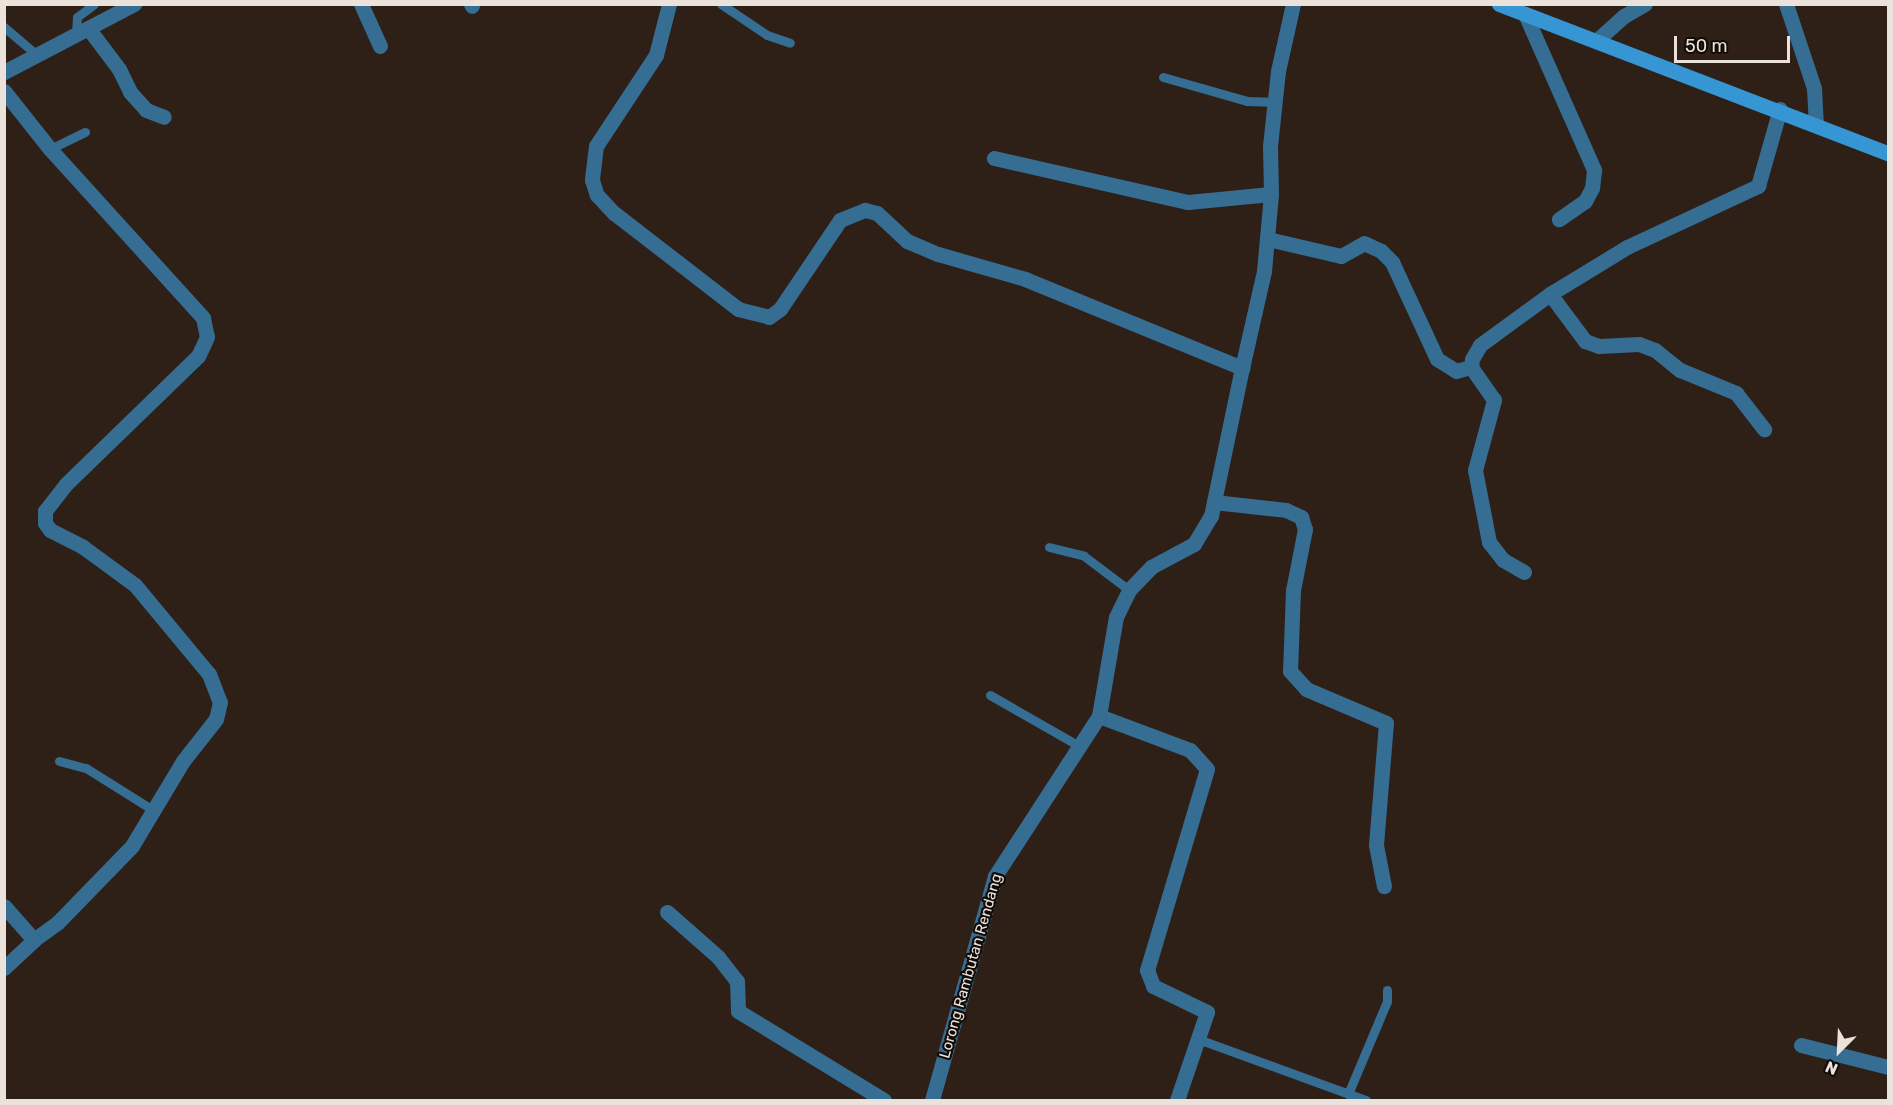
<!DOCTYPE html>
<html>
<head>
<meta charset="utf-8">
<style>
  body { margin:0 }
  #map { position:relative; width:1893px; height:1105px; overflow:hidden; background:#2e1f17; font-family:Rubik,sans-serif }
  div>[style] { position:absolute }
  .service>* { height:9px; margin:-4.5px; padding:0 4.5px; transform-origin:4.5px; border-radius:4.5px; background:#356d93 }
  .minor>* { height:15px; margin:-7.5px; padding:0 7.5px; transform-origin:7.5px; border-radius:7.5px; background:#356d93 }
  .tertiary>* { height:15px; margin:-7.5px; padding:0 7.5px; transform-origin:7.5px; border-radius:7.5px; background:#356d93 }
  .secondary>* { height:15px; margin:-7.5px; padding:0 7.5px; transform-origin:7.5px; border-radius:7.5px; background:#3696d3 }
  span { translate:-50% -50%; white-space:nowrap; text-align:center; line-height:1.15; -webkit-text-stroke:4.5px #110b07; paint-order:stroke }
  .street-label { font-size:15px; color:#ece2dc }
  .frame { position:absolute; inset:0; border:6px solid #ece2dc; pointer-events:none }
  .north { position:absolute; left:1809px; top:1021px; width:60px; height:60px; -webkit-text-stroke:4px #110b07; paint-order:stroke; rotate:204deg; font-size:16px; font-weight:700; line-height:24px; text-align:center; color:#ece2dc }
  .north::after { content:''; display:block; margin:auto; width:21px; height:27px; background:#ece2dc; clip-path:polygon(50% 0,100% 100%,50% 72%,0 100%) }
  .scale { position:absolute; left:1674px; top:36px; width:116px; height:27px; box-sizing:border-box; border:3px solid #ece2dc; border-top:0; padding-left:8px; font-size:18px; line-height:21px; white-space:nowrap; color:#ece2dc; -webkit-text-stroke:4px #110b07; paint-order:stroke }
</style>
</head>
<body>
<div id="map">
  <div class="service">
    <i style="left:721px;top:4px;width:55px;rotate:34deg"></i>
    <i style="left:767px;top:35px;width:24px;rotate:19deg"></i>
    <i style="left:4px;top:27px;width:43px;rotate:40.3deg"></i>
    <i style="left:76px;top:35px;width:18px;rotate:-87deg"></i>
    <i style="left:77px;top:17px;width:21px;rotate:-37deg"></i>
    <i style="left:1163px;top:77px;width:87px;rotate:15.9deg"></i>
    <i style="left:1247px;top:101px;width:28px;rotate:2deg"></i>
    <i style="left:50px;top:149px;width:39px;rotate:-26deg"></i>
    <i style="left:1049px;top:547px;width:36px;rotate:14deg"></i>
    <i style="left:1084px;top:556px;width:56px;rotate:37.1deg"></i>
    <i style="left:990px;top:695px;width:103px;rotate:29.8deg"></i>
    <i style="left:59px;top:761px;width:28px;rotate:15deg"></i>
    <i style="left:86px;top:768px;width:79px;rotate:32.1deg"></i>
    <i style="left:1198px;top:1039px;width:179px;rotate:20deg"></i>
    <i style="left:1348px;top:1094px;width:101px;rotate:-67.2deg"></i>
    <i style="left:1387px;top:1001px;width:11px;rotate:-90deg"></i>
  </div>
  <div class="minor">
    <i style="left:361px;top:4px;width:46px;rotate:65.7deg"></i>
    <i style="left:471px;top:4px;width:2px;rotate:63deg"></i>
    <i style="left:669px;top:4px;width:53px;rotate:104.3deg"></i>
    <i style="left:656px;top:55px;width:109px;rotate:123.4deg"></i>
    <i style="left:596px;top:146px;width:34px;rotate:97deg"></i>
    <i style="left:592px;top:180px;width:16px;rotate:72deg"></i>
    <i style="left:597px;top:195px;width:25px;rotate:47deg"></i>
    <i style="left:614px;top:213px;width:157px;rotate:37.7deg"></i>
    <i style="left:738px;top:309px;width:32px;rotate:14deg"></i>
    <i style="left:769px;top:317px;width:14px;rotate:-36deg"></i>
    <i style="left:780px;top:309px;width:107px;rotate:-56deg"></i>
    <i style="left:840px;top:220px;width:27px;rotate:-22deg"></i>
    <i style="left:865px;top:210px;width:12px;rotate:14deg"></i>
    <i style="left:877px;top:213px;width:41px;rotate:43deg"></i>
    <i style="left:907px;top:241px;width:34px;rotate:23deg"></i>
    <i style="left:938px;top:254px;width:91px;rotate:16deg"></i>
    <i style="left:1025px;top:279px;width:235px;rotate:22.3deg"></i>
    <i style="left:1242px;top:368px;width:99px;rotate:-77.2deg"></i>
    <i style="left:1264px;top:271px;width:77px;rotate:-84.8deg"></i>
    <i style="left:1271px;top:194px;width:48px;rotate:-91.2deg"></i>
    <i style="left:1270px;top:146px;width:75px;rotate:-83.9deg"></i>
    <i style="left:1278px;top:71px;width:69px;rotate:-77.4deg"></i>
    <i style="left:1786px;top:4px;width:89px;rotate:71.6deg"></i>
    <i style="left:1814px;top:88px;width:36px;rotate:87deg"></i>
    <i style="left:1525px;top:14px;width:171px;rotate:66.1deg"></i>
    <i style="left:1594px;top:170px;width:18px;rotate:96deg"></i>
    <i style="left:1592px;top:188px;width:15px;rotate:118deg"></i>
    <i style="left:1585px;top:201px;width:32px;rotate:145deg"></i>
    <i style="left:88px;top:28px;width:51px;rotate:52.9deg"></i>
    <i style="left:119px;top:69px;width:25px;rotate:64deg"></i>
    <i style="left:130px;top:92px;width:24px;rotate:48deg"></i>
    <i style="left:146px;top:110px;width:19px;rotate:21deg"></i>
    <i style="left:1596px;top:41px;width:38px;rotate:-42deg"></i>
    <i style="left:1624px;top:16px;width:24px;rotate:-30deg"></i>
    <i style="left:4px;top:91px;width:74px;rotate:51.6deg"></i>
    <i style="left:50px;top:149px;width:228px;rotate:47.8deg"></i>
    <i style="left:203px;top:318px;width:19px;rotate:78deg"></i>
    <i style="left:207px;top:337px;width:21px;rotate:115deg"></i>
    <i style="left:198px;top:356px;width:184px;rotate:135.9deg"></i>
    <i style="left:66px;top:484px;width:34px;rotate:128deg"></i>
    <i style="left:45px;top:511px;width:12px;rotate:90deg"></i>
    <i style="left:45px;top:523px;width:9px;rotate:54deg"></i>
    <i style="left:50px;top:530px;width:37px;rotate:27deg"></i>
    <i style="left:83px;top:547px;width:64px;rotate:36.2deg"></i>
    <i style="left:135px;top:585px;width:116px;rotate:50.3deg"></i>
    <i style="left:209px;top:674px;width:30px;rotate:69deg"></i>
    <i style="left:220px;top:702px;width:17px;rotate:103deg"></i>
    <i style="left:216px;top:719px;width:53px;rotate:128.2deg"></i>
    <i style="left:183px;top:761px;width:99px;rotate:121deg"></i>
    <i style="left:132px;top:846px;width:107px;rotate:134.2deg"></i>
    <i style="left:57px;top:923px;width:29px;rotate:144deg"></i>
    <i style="left:34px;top:940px;width:45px;rotate:-131.4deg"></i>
    <i style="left:994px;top:158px;width:199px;rotate:12.8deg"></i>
    <i style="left:1188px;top:202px;width:83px;rotate:-5.5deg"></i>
    <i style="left:1268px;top:239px;width:75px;rotate:13.1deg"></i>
    <i style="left:1341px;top:256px;width:26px;rotate:-29deg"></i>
    <i style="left:1364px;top:243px;width:19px;rotate:25deg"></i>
    <i style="left:1381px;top:251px;width:16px;rotate:45deg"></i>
    <i style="left:1392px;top:262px;width:107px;rotate:65.1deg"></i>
    <i style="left:1437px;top:359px;width:22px;rotate:32deg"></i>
    <i style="left:1456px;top:371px;width:16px;rotate:-15deg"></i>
    <i style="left:1550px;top:294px;width:59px;rotate:53.3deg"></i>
    <i style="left:1585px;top:341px;width:15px;rotate:20deg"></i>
    <i style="left:1599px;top:346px;width:40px;rotate:-2.9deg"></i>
    <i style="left:1639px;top:344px;width:17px;rotate:21deg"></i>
    <i style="left:1655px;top:350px;width:32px;rotate:39deg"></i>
    <i style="left:1680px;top:370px;width:61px;rotate:22.3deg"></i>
    <i style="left:1736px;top:393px;width:46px;rotate:52.1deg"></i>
    <i style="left:1214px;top:502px;width:72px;rotate:6.3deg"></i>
    <i style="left:1286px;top:510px;width:17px;rotate:25deg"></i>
    <i style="left:1301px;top:517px;width:13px;rotate:72deg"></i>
    <i style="left:1305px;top:529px;width:62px;rotate:101.1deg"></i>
    <i style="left:1293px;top:590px;width:81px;rotate:92.1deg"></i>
    <i style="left:1290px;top:671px;width:24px;rotate:48deg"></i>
    <i style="left:1306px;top:689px;width:87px;rotate:23deg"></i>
    <i style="left:1386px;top:723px;width:122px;rotate:94.7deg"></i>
    <i style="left:1376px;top:845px;width:42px;rotate:79deg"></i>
    <i style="left:1524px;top:572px;width:24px;rotate:-150deg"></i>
    <i style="left:1503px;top:560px;width:23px;rotate:-128deg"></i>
    <i style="left:1489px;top:542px;width:73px;rotate:-101deg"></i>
    <i style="left:1475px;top:470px;width:73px;rotate:-74.8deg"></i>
    <i style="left:1494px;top:400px;width:40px;rotate:-124.9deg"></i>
    <i style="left:1471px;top:367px;width:8px;rotate:-83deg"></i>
    <i style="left:1472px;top:359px;width:16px;rotate:-60deg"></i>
    <i style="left:1480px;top:345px;width:87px;rotate:-36.1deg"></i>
    <i style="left:1550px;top:294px;width:90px;rotate:-31.4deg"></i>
    <i style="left:1627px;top:247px;width:145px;rotate:-25deg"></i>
    <i style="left:1758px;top:186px;width:80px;rotate:-74.1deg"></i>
    <i style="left:1099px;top:716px;width:97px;rotate:20.5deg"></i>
    <i style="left:1190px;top:750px;width:25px;rotate:48deg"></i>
    <i style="left:1207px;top:769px;width:210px;rotate:106.6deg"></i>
    <i style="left:1147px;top:970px;width:17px;rotate:69deg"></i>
    <i style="left:1153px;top:986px;width:60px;rotate:25.7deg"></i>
    <i style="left:1207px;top:1012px;width:93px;rotate:108.8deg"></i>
    <i style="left:667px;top:912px;width:68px;rotate:41.4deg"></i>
    <i style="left:718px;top:957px;width:31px;rotate:52deg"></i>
    <i style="left:737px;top:981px;width:30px;rotate:88deg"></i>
    <i style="left:738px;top:1011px;width:171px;rotate:31.4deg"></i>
    <i style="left:4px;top:968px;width:41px;rotate:-43deg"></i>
    <i style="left:1801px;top:1045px;width:90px;rotate:14.2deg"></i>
    <i style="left:932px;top:1100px;width:233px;rotate:-74.3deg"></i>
    <i style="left:995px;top:876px;width:191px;rotate:-57deg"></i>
    <i style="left:1099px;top:716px;width:100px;rotate:-80.3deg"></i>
    <i style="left:1116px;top:617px;width:30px;rotate:-64deg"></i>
    <i style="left:1129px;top:590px;width:32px;rotate:-46deg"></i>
    <i style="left:1151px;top:567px;width:49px;rotate:-28.1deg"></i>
    <i style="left:1194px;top:544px;width:33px;rotate:-59deg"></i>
    <i style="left:1211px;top:516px;width:151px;rotate:-78.2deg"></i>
  </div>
  <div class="tertiary">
    <i style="left:4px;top:72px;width:147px;rotate:-27.6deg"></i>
  </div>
  <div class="secondary">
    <i style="left:1499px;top:4px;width:417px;rotate:21deg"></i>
  </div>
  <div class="street-label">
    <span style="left:971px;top:966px;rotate:-74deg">Lorong Rambutan Rendang</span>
  </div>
  <div class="frame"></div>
  <div class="north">N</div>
  <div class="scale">50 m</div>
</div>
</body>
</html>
